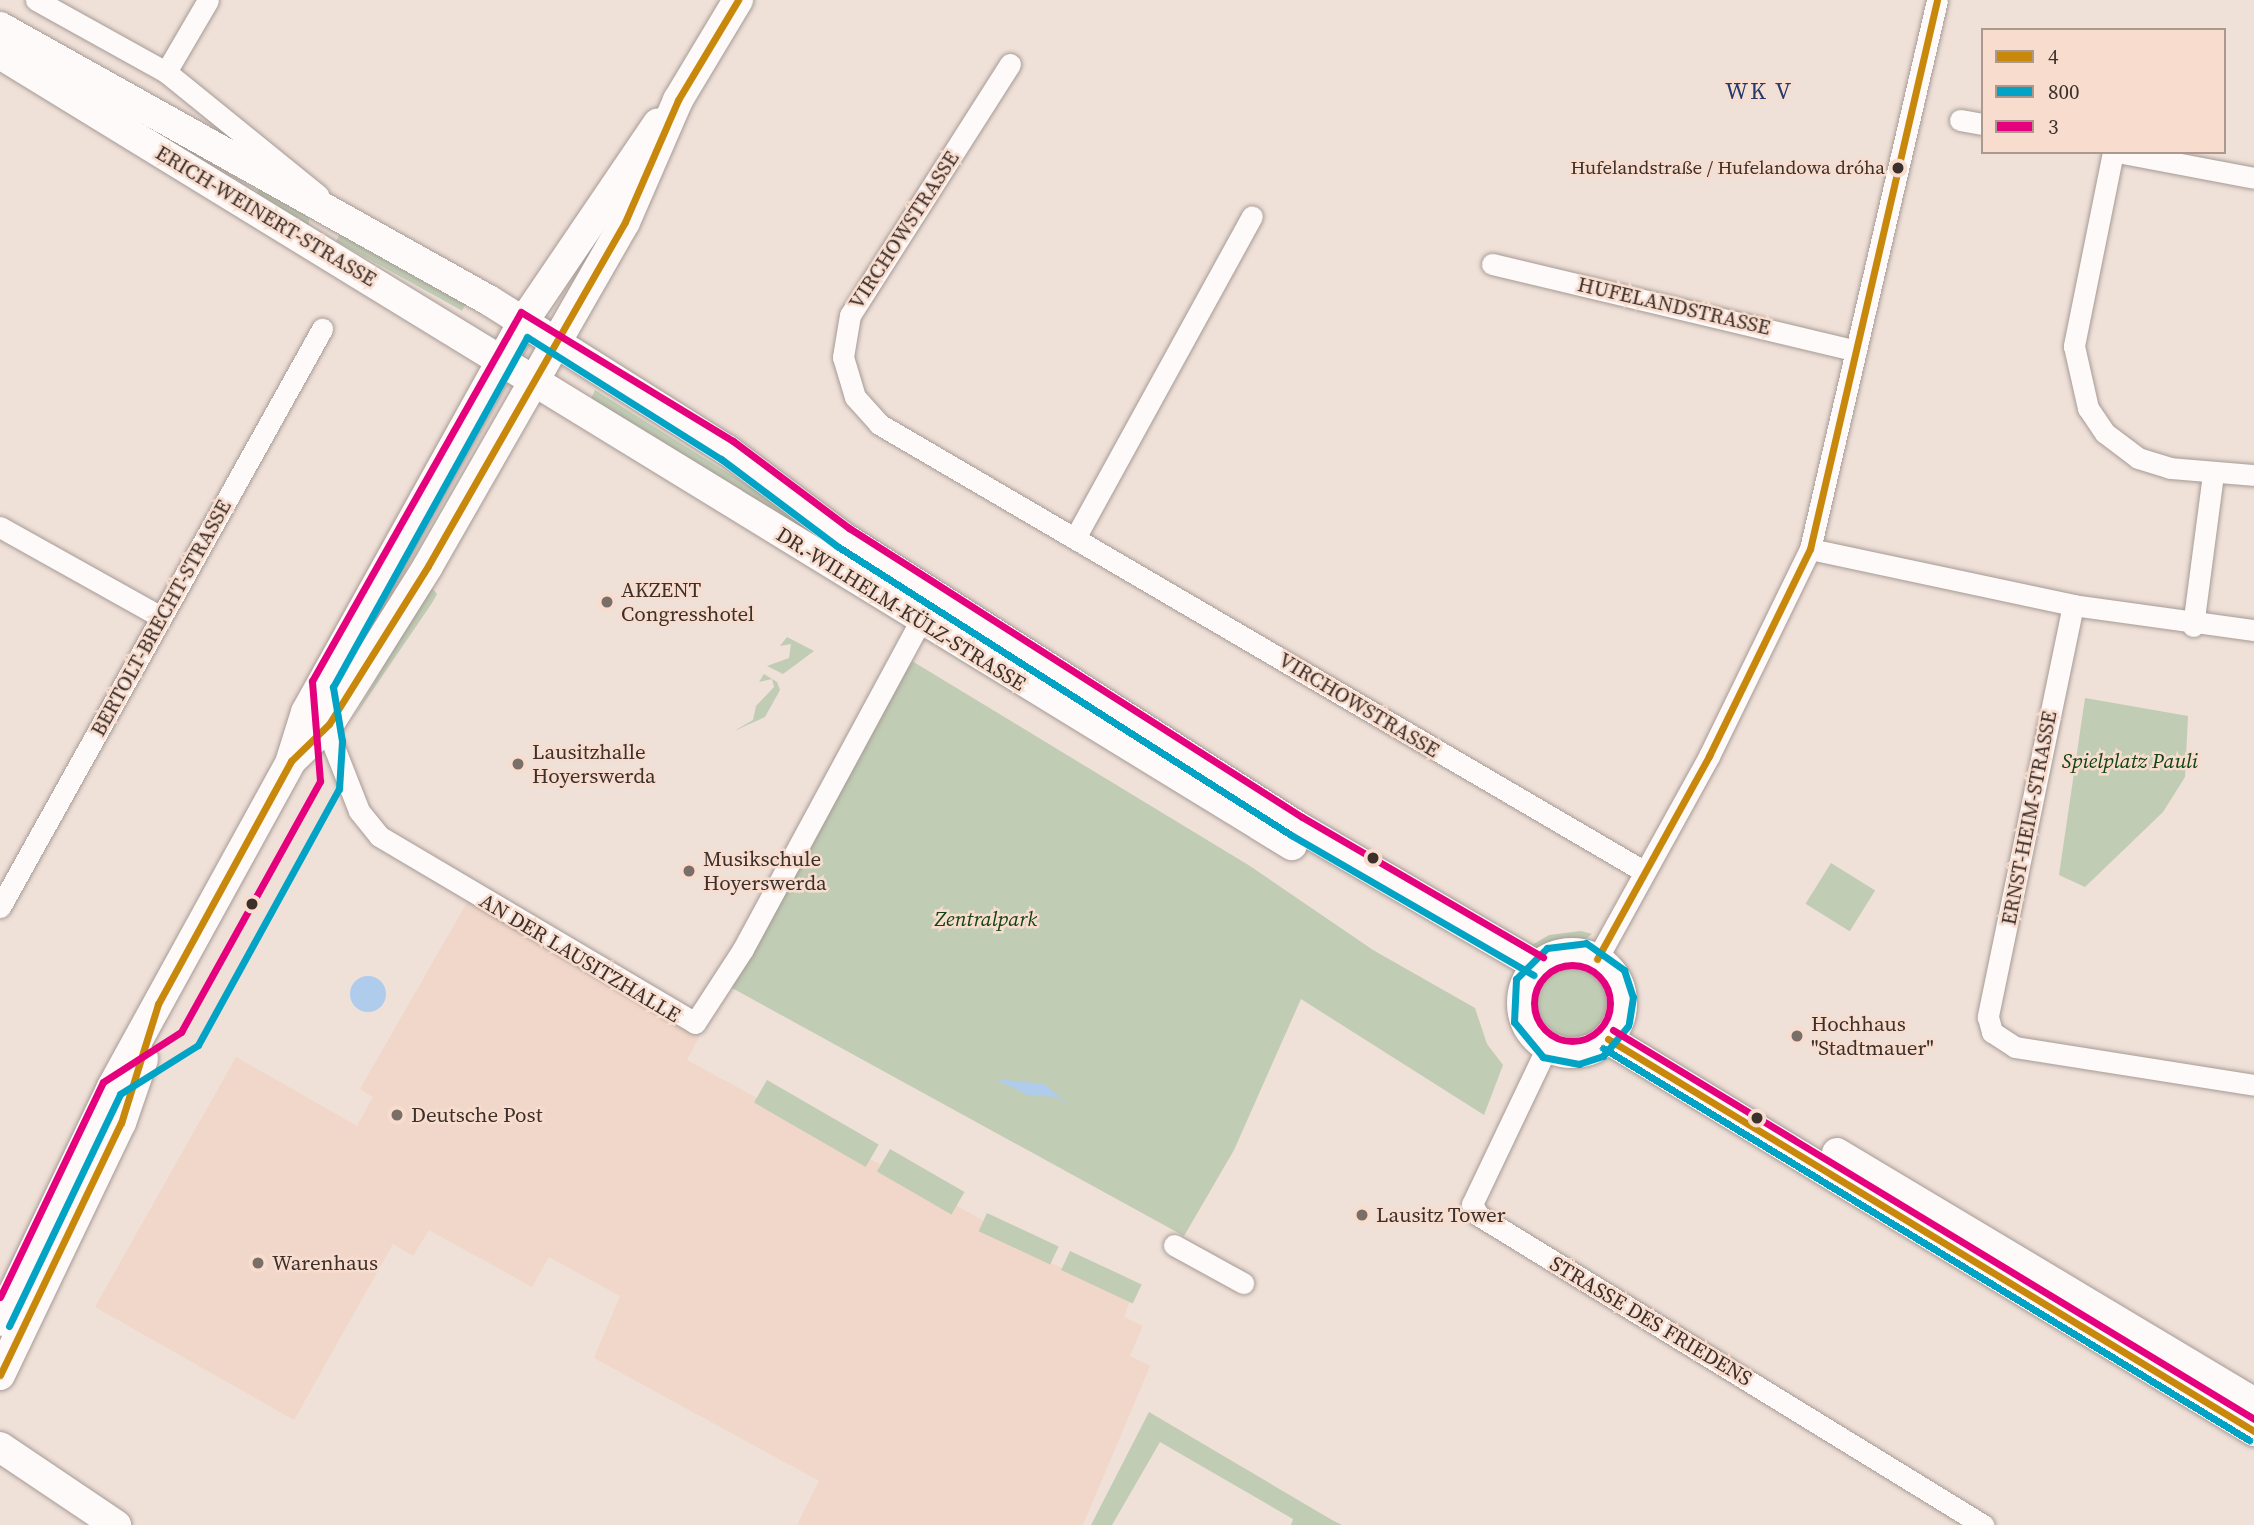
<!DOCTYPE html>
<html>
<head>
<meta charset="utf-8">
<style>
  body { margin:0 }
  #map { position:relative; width:2254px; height:1525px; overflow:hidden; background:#efe0d8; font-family:"Source Serif 4",serif }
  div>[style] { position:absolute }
  .built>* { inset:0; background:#f1d7c9 }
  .green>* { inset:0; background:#c0ccb4; transform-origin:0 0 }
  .round { border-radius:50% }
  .water>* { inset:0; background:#afcced }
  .roads { filter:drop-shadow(0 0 2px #a69b95) drop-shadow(0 0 2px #a69b95) }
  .street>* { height:21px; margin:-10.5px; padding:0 10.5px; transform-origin:10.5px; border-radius:10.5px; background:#fdfaf9 }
  .secondary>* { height:30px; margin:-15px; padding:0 15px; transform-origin:15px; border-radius:15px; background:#fdfaf9 }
  .secondary>.ring { margin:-15px; padding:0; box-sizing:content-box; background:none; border:30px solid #fdfaf9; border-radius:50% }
  .bus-1>* { height:7px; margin:-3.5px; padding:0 3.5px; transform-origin:3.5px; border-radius:3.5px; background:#c8880b }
  .bus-2>* { height:7px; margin:-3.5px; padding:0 3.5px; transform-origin:3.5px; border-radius:3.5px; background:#03a3c6 }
  .bus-3>* { height:7px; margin:-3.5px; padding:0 3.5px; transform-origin:3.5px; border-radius:3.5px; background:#e5007d }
  .bus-3>.ring { margin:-3.5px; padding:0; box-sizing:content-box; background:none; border:7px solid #e5007d; border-radius:50% }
  .dots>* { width:19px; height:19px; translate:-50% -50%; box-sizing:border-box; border:4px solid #f8ddcf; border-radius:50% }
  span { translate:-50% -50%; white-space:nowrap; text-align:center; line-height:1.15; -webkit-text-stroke:5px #f8ddcf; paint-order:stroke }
  .bus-label { font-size:19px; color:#3b302b }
  .right { translate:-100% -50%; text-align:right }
  .street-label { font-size:21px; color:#3b302b }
  .poi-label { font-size:21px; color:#3b302b }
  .left { translate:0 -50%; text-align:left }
  .park-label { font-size:21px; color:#104313; font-style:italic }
  .quarter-label { font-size:24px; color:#203b71; letter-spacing:2px }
  .legend { position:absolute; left:1981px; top:28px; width:245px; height:126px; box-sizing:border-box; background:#f8ddcf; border:2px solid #ac988d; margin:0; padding:9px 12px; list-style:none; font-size:21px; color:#3b302b }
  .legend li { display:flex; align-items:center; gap:14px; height:35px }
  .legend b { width:35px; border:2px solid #ac988d }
</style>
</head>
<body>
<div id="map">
  <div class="built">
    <i style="clip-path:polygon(473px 892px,706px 1024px,687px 1060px,990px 1224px,986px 1234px,1131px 1299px,1124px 1317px,1143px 1326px,1130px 1356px,1150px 1366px,1083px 1525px,797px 1525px,819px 1481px,594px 1358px,620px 1296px,549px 1257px,532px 1287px,429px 1230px,413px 1256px,393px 1244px,294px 1420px,95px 1307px,236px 1057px,357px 1126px,373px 1097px,360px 1089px)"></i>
  </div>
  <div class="green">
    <i style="clip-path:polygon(261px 186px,309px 215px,309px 228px,254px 197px)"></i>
    <i style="left:340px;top:234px;width:144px;height:8px;rotate:29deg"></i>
    <i style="clip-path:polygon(595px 390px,762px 494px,917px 604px,591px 399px)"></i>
    <i style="clip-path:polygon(430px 586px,437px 594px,432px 603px,353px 719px)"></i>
    <i style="clip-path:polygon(787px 637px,814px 651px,783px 674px,767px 666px,789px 658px,791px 644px,780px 646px)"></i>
    <i style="clip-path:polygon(912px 661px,1250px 866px,1373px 950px,1475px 1008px,1487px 1044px,1503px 1065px,1484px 1115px,1301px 999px,1234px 1150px,1184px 1236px,732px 988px)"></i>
    <i style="clip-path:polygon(764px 674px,777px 682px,780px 690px,765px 717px,734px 731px,753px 720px,756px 706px,774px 687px,772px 679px,759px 682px)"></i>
    <i style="clip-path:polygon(2085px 698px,2188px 716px,2185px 777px,2163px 812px,2085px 887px,2059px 875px)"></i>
    <i style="left:1831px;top:863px;width:52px;height:48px;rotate:32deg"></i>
    <i style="clip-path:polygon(1581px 931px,1592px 934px,1575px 947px,1527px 948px,1549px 935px)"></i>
    <i class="round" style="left:1538px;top:967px;width:70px;height:70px"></i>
    <i style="left:767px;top:1080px;width:129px;height:26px;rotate:30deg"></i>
    <i style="left:890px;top:1149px;width:86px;height:26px;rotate:30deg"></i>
    <i style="left:987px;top:1213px;width:79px;height:20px;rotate:25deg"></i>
    <i style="left:1070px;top:1251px;width:79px;height:21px;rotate:25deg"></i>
    <i style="clip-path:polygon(1149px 1412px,1332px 1520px,1342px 1525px,1291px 1525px,1293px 1519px,1160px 1442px,1112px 1525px,1091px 1525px)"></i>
  </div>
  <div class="water">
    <i class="round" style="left:350px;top:976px;width:36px;height:36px"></i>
    <i style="clip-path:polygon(995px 1079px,1044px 1084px,1071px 1106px,1057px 1097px,1028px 1095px)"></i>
  </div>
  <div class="roads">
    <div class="street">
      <i style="left:36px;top:0;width:149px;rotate:29deg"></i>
      <i style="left:166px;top:72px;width:196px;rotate:39deg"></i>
      <i style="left:1010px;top:64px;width:298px;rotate:122.5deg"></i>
      <i style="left:850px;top:315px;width:43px;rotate:99.5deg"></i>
      <i style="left:843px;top:357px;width:42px;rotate:73.3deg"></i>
      <i style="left:855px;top:397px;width:36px;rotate:48deg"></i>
      <i style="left:879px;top:424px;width:887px;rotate:30.32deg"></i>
      <i style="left:166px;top:72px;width:83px;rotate:-59.7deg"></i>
      <i style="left:1960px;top:120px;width:23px;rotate:10deg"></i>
      <i style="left:2113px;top:152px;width:198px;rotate:101.4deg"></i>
      <i style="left:2074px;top:346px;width:64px;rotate:77.3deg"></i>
      <i style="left:2088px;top:408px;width:30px;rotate:56deg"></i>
      <i style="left:2105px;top:433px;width:41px;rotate:37.1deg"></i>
      <i style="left:2138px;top:458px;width:34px;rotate:17deg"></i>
      <i style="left:2170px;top:468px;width:84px;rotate:4.8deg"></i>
      <i style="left:2117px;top:152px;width:139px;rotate:10.7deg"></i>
      <i style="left:1492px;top:264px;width:374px;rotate:13.4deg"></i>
      <i style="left:0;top:527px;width:182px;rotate:29.2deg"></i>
      <i style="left:1075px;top:538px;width:367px;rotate:-61.2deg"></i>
      <i style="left:1810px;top:549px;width:269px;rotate:12deg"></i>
      <i style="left:2073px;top:605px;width:421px;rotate:101.7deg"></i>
      <i style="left:1988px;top:1017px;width:16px;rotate:75deg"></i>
      <i style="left:1992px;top:1032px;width:27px;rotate:33deg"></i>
      <i style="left:2015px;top:1047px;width:242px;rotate:9deg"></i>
      <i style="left:2073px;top:605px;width:183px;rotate:7.9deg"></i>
      <i style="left:2193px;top:626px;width:153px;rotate:-82.5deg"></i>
      <i style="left:332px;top:742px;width:74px;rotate:68.6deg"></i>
      <i style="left:359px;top:811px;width:32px;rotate:51deg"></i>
      <i style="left:379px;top:836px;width:367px;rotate:30.6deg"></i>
      <i style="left:695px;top:1023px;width:88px;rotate:-57deg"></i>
      <i style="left:743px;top:949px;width:372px;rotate:-61.6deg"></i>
      <i style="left:0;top:907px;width:662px;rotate:-60.88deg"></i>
      <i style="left:1597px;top:959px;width:232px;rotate:-61.1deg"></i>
      <i style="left:1709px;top:756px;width:230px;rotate:-64deg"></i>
      <i style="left:1810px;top:549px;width:563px;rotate:-76.97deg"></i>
      <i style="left:1547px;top:1047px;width:174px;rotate:115.5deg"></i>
      <i style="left:1472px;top:1204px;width:13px;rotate:61deg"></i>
      <i style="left:1478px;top:1215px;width:593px;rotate:31.54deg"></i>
      <i style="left:1174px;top:1245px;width:79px;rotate:28.8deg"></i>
    </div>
    <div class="secondary">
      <i style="left:0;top:27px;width:561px;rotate:29.21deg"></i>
      <i style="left:490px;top:301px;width:280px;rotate:32.2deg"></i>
      <i style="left:727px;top:450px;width:145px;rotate:36.9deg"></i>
      <i style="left:843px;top:537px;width:538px;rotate:32.48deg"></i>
      <i style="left:1297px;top:826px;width:279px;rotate:30.2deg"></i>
      <i style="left:0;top:54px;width:1515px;rotate:31.48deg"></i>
      <i style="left:291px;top:760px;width:50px;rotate:-72.6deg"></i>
      <i style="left:306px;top:712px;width:446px;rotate:-60.9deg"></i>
      <i style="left:523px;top:322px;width:240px;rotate:-55.8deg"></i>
      <i class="ring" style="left:1522px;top:953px;width:70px;height:70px"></i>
      <i style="left:1608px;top:1039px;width:756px;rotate:31.25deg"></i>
      <i style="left:1837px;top:1153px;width:486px;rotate:30.9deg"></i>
      <i style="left:0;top:1321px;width:259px;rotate:-64.4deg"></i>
      <i style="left:112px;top:1087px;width:372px;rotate:-61.2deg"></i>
      <i style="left:291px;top:761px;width:53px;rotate:-44.2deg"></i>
      <i style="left:329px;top:724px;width:186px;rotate:-57.9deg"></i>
      <i style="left:428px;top:566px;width:396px;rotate:-60.2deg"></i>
      <i style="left:625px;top:222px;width:133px;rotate:-66.5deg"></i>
      <i style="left:678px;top:100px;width:117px;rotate:-59deg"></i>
      <i style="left:0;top:1375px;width:280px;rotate:-64.4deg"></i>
      <i style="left:121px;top:1123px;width:68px;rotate:-71deg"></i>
      <i style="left:0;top:1447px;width:140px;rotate:33.9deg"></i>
    </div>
  </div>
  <div class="bus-1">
    <i style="left:1597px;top:959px;width:232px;rotate:-61.1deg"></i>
    <i style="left:1709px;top:756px;width:230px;rotate:-64deg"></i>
    <i style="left:1810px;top:549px;width:563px;rotate:-76.97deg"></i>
    <i style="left:1608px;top:1039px;width:756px;rotate:31.25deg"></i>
    <i style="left:0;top:1375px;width:280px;rotate:-64.4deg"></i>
    <i style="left:121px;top:1123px;width:125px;rotate:-72.7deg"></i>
    <i style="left:158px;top:1004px;width:277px;rotate:-61.3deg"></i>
    <i style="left:291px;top:761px;width:53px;rotate:-44.2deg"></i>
    <i style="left:329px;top:724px;width:186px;rotate:-57.9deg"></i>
    <i style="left:428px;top:566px;width:396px;rotate:-60.2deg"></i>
    <i style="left:625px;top:222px;width:133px;rotate:-66.5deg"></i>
    <i style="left:678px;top:100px;width:117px;rotate:-59deg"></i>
  </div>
  <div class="bus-2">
    <i style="left:1628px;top:1026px;width:39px;rotate:130deg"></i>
    <i style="left:1603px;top:1056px;width:25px;rotate:162deg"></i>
    <i style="left:1579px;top:1064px;width:37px;rotate:-169deg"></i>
    <i style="left:1543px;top:1057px;width:45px;rotate:-129.6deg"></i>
    <i style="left:1514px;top:1022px;width:43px;rotate:-87.3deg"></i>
    <i style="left:1516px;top:979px;width:44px;rotate:-45deg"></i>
    <i style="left:1547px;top:948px;width:39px;rotate:-7deg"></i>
    <i style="left:1586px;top:943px;width:47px;rotate:35.4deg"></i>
    <i style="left:1624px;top:970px;width:28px;rotate:72deg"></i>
    <i style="left:1633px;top:997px;width:26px;rotate:99deg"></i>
    <i style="left:1603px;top:1048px;width:756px;rotate:31.25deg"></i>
    <i style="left:9px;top:1326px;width:257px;rotate:-64.4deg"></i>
    <i style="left:120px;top:1094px;width:92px;rotate:-32.1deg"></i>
    <i style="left:198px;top:1045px;width:292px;rotate:-61.2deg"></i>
    <i style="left:339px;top:789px;width:48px;rotate:-86.4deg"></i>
    <i style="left:342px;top:741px;width:55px;rotate:-99.5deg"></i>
    <i style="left:333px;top:687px;width:400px;rotate:-61deg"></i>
    <i style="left:527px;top:337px;width:229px;rotate:32.2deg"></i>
    <i style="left:721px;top:459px;width:145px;rotate:36.9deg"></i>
    <i style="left:837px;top:546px;width:538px;rotate:32.48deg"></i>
    <i style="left:1291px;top:835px;width:280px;rotate:30deg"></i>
  </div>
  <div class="bus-3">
    <i class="ring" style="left:1534px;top:965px;width:69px;height:69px"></i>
    <i style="left:1613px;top:1030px;width:750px;rotate:31.25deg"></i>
    <i style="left:0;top:1297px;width:238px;rotate:-64.4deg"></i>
    <i style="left:103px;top:1082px;width:93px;rotate:-32.7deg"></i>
    <i style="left:181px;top:1032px;width:287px;rotate:-61deg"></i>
    <i style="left:320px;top:781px;width:100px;rotate:-94.6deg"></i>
    <i style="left:312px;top:681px;width:424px;rotate:-60.5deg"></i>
    <i style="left:521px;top:312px;width:248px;rotate:31.3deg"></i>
    <i style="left:733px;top:441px;width:145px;rotate:36.9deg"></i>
    <i style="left:849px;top:528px;width:537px;rotate:32.54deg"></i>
    <i style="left:1302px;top:817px;width:279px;rotate:30.2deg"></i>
  </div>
  <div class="dots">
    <i style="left:1898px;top:168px;background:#3b302b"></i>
    <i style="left:607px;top:602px;background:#7a6e68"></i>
    <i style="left:518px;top:764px;background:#7a6e68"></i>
    <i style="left:1373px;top:858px;background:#3b302b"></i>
    <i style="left:689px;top:871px;background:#7a6e68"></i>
    <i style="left:252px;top:904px;background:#3b302b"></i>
    <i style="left:1797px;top:1036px;background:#7a6e68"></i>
    <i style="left:397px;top:1115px;background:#7a6e68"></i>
    <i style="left:1757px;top:1118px;background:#3b302b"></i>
    <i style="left:1362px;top:1215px;background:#7a6e68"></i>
    <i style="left:258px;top:1263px;background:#7a6e68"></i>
  </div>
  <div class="bus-label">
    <span class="right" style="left:1885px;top:168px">Hufelandstraße / Hufelandowa dróha</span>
  </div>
  <div class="street-label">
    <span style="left:266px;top:216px;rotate:31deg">ERICH-WEINERT-STRASSE</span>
    <span style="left:904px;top:230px;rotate:-57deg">VIRCHOWSTRASSE</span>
    <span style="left:1674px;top:306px;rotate:13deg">HUFELANDSTRASSE</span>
    <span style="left:901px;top:609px;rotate:32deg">DR.-WILHELM-KÜLZ-STRASSE</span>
    <span style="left:161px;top:618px;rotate:-61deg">BERTOLT-BRECHT-STRASSE</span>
    <span style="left:1359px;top:705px;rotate:31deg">VIRCHOWSTRASSE</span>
    <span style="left:2029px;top:818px;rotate:-79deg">ERNST-HEIM-STRASSE</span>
    <span style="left:580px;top:958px;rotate:31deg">AN DER LAUSITZHALLE</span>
    <span style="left:1651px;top:1321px;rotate:31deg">STRASSE DES FRIEDENS</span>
  </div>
  <div class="poi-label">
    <span class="left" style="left:621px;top:602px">AKZENT<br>Congresshotel</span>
    <span class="left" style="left:532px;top:764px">Lausitzhalle<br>Hoyerswerda</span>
    <span class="left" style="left:703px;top:871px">Musikschule<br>Hoyerswerda</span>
    <span class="left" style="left:1811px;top:1036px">Hochhaus<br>"Stadtmauer"</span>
    <span class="left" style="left:411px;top:1115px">Deutsche Post</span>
    <span class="left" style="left:1376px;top:1215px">Lausitz Tower</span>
    <span class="left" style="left:272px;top:1263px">Warenhaus</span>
  </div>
  <div class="park-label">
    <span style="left:2130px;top:761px">Spielplatz Pauli</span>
    <span style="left:986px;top:919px">Zentralpark</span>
  </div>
  <div class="quarter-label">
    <span style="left:1759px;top:91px">WK V</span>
  </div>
  <ul class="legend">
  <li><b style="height:9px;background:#c8880b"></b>4</li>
  <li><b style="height:9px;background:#03a3c6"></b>800</li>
  <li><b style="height:9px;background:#e5007d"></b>3</li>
  </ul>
</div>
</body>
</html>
